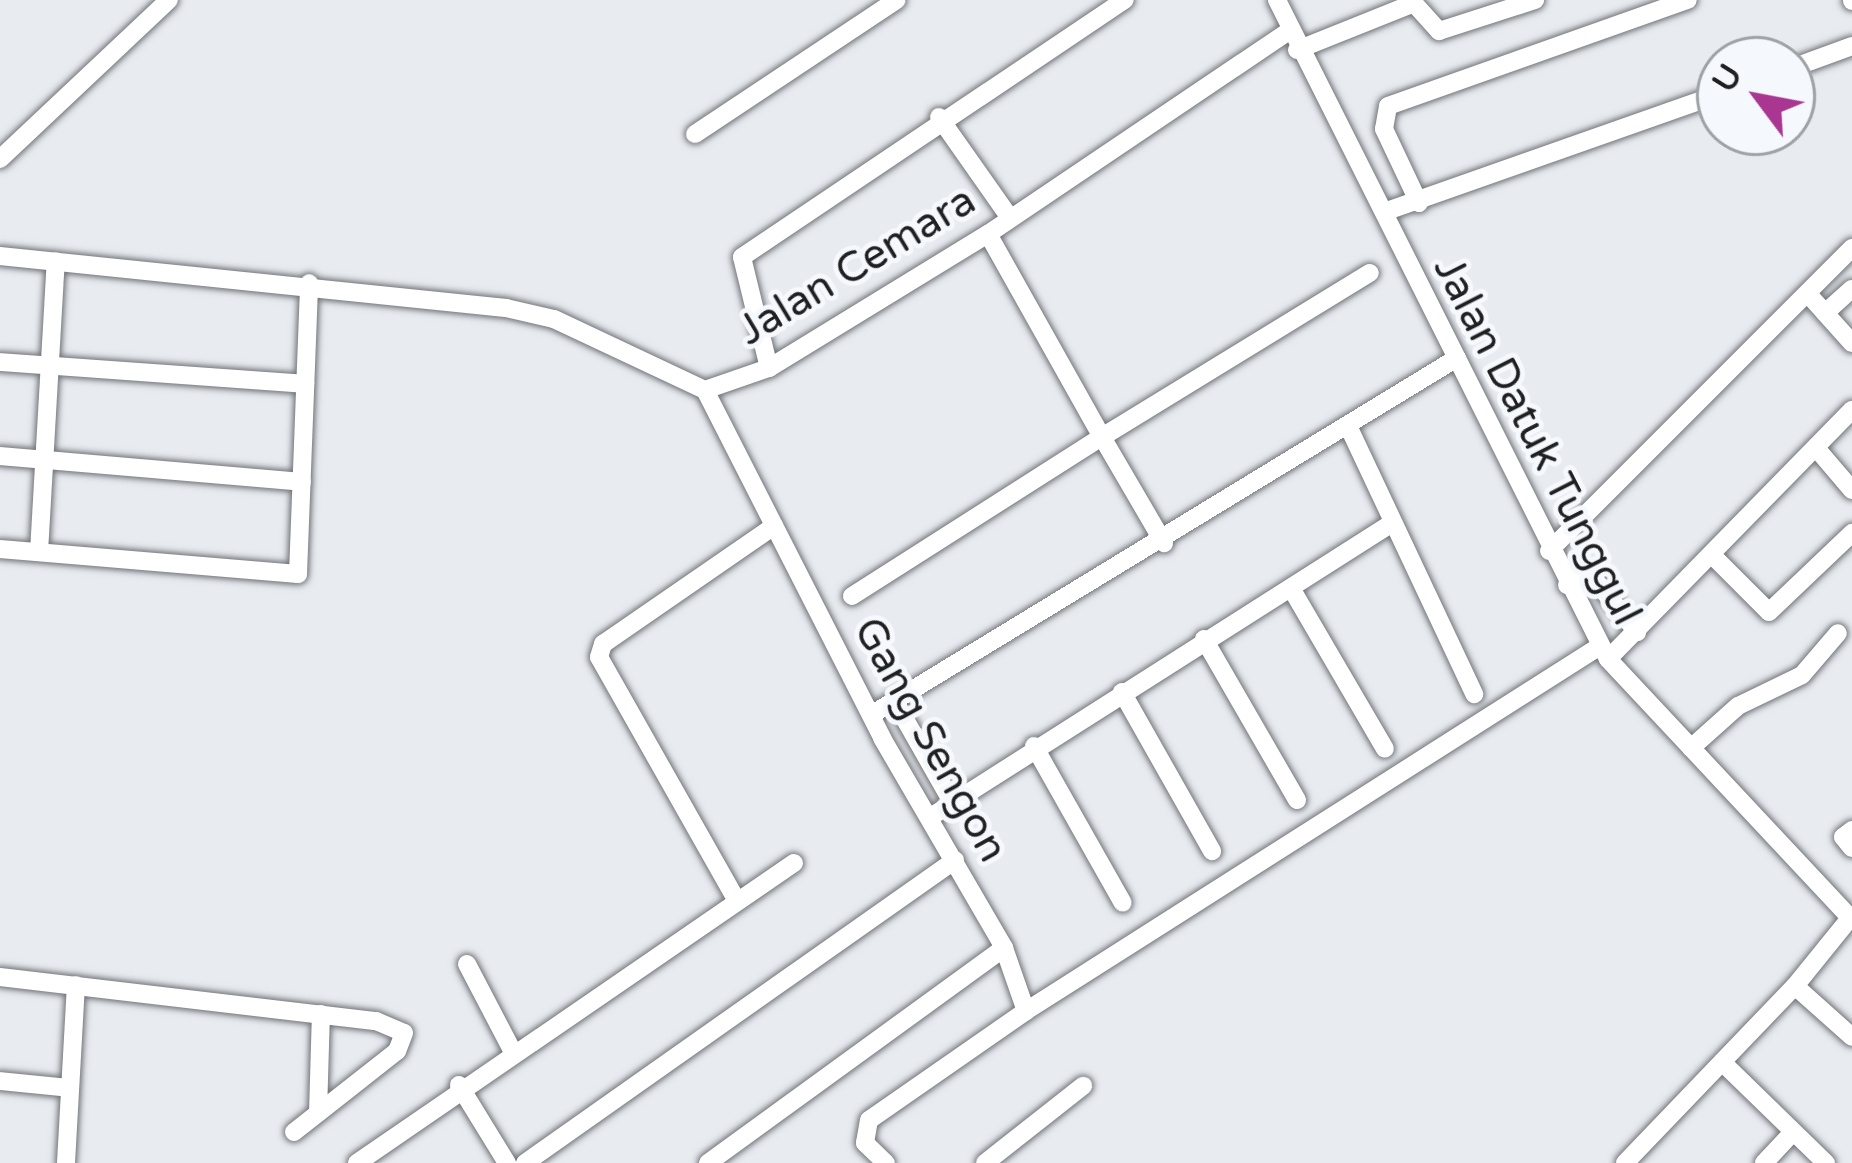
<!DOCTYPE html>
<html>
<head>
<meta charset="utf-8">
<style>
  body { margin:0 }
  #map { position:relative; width:1852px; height:1163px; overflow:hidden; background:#e8ebf0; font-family:"Varela Round",sans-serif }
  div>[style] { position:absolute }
  .roads { filter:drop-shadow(0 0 3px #717478) drop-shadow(0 0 3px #717478) }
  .minor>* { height:18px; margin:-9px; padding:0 9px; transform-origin:9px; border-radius:9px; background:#fff }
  span { translate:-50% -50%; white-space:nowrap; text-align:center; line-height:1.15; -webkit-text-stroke:10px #f5f8fd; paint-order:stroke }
  .street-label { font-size:42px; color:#1f2021 }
  .north { position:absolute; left:1696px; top:36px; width:120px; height:120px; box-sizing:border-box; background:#f5f8fd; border:3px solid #9fa2a5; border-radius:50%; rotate:302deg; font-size:33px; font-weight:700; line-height:48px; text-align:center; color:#1f2021 }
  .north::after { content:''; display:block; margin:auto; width:42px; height:54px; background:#a93691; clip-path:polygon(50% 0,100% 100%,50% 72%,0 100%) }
</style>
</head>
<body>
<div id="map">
  <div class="roads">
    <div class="minor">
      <i style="left:1277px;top:0;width:737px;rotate:63.33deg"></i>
      <i style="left:1608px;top:659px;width:357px;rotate:46.9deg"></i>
      <i style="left:1411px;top:0;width:42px;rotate:47.9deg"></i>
      <i style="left:1439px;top:31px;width:101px;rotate:-17.9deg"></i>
      <i style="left:1852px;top:0;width:1px;rotate:90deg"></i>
      <i style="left:1297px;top:50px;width:124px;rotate:-21.8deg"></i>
      <i style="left:1792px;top:68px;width:64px;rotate:-20.1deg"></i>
      <i style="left:939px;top:117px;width:120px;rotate:54.9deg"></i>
      <i style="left:695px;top:134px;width:242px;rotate:-33.6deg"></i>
      <i style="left:0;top:159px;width:232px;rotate:-43.3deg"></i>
      <i style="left:1419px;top:203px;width:82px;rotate:-115.3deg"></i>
      <i style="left:1384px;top:129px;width:23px;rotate:-80deg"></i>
      <i style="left:1388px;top:106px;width:318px;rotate:-19.5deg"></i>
      <i style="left:1384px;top:212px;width:356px;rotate:-19.4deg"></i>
      <i style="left:988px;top:234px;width:233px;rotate:60.7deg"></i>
      <i style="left:1102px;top:437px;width:314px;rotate:-31.5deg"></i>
      <i style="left:0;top:256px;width:509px;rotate:5.87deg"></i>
      <i style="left:506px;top:308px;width:49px;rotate:12.9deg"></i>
      <i style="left:554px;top:319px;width:167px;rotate:25.2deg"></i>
      <i style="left:705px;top:390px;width:68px;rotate:-19deg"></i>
      <i style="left:769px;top:368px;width:257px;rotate:-31.5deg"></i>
      <i style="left:988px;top:234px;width:361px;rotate:-34deg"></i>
      <i style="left:1808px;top:294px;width:66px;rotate:48.1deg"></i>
      <i style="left:1825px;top:313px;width:36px;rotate:-42deg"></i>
      <i style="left:0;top:362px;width:306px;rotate:4.1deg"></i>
      <i style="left:769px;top:368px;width:114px;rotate:-103.7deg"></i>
      <i style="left:742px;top:257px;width:461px;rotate:-33.9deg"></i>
      <i style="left:705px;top:390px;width:390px;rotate:63deg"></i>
      <i style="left:882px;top:738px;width:243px;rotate:59.8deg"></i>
      <i style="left:1004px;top:948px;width:67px;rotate:70.8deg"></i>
      <i style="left:1026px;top:1011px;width:191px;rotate:145.2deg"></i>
      <i style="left:869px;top:1120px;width:23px;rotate:100deg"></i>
      <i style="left:865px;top:1143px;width:29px;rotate:44deg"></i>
      <i style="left:1350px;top:430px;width:292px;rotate:64.8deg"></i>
      <i style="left:1817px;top:449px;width:54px;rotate:49.5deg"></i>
      <i style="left:0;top:456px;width:303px;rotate:4.9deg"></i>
      <i style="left:0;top:549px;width:299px;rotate:4.8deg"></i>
      <i style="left:298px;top:574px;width:291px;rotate:-87.8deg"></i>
      <i style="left:1549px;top:551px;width:429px;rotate:-45deg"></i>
      <i style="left:39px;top:552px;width:291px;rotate:-86.7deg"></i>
      <i style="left:1713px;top:556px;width:79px;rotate:45deg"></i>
      <i style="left:1769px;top:612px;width:115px;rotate:-43.6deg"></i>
      <i style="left:1567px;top:585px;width:25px;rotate:-26deg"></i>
      <i style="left:1590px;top:574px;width:75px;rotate:51deg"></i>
      <i style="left:1291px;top:588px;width:186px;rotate:59.7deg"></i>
      <i style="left:852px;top:596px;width:296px;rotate:-32.5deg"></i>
      <i style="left:1102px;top:437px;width:123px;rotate:59.7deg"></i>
      <i style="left:1204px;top:639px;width:186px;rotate:60deg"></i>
      <i style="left:1608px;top:659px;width:349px;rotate:-45.6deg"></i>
      <i style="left:1122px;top:692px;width:183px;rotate:60.5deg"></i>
      <i style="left:894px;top:700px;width:120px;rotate:60.4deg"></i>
      <i style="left:871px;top:715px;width:686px;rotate:-31.35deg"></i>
      <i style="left:1034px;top:746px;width:180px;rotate:60.5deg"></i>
      <i style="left:1691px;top:748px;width:63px;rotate:-41.8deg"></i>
      <i style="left:1738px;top:706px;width:71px;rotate:-25.8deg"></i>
      <i style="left:1802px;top:675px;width:55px;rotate:-49.4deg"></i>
      <i style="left:932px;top:816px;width:542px;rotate:-32.49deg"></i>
      <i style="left:1852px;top:830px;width:11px;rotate:142deg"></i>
      <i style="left:1843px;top:837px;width:14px;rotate:51deg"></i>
      <i style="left:737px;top:901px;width:280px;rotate:-119.5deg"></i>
      <i style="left:599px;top:657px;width:14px;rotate:-73deg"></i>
      <i style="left:603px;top:644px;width:208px;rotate:-34.6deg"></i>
      <i style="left:467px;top:964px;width:97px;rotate:62.4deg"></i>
      <i style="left:0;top:977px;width:379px;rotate:6.7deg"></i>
      <i style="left:376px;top:1021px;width:30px;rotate:23deg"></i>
      <i style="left:404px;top:1033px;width:19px;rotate:111deg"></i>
      <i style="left:397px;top:1051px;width:131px;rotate:141.8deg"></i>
      <i style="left:1795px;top:986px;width:87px;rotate:-51deg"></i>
      <i style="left:1026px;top:1011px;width:680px;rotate:-32.45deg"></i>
      <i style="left:1722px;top:1062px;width:145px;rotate:44.2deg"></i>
      <i style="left:0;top:1081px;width:70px;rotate:5.7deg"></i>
      <i style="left:459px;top:1085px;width:92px;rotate:58.4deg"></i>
      <i style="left:318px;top:1113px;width:99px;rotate:-88.3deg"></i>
      <i style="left:66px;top:1163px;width:178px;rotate:-86.8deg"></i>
      <i style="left:357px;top:1163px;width:530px;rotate:-34.47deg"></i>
      <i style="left:525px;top:1163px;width:526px;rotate:-35.17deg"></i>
      <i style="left:708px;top:1163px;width:366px;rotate:-36deg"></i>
      <i style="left:985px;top:1163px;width:125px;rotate:-38.2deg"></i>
      <i style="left:1625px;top:1163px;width:245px;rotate:-46.2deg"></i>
      <i style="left:1795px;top:986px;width:76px;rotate:41.8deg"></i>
      <i style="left:1764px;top:1163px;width:42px;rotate:-46.9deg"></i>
    </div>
  </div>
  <div class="street-label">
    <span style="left:857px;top:266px;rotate:-31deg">Jalan Cemara</span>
    <span style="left:1537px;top:441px;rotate:63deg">Jalan Datuk Tunggul</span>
    <span style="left:930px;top:740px;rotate:61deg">Gang Sengon</span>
  </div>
  <div class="north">U</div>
</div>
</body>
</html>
